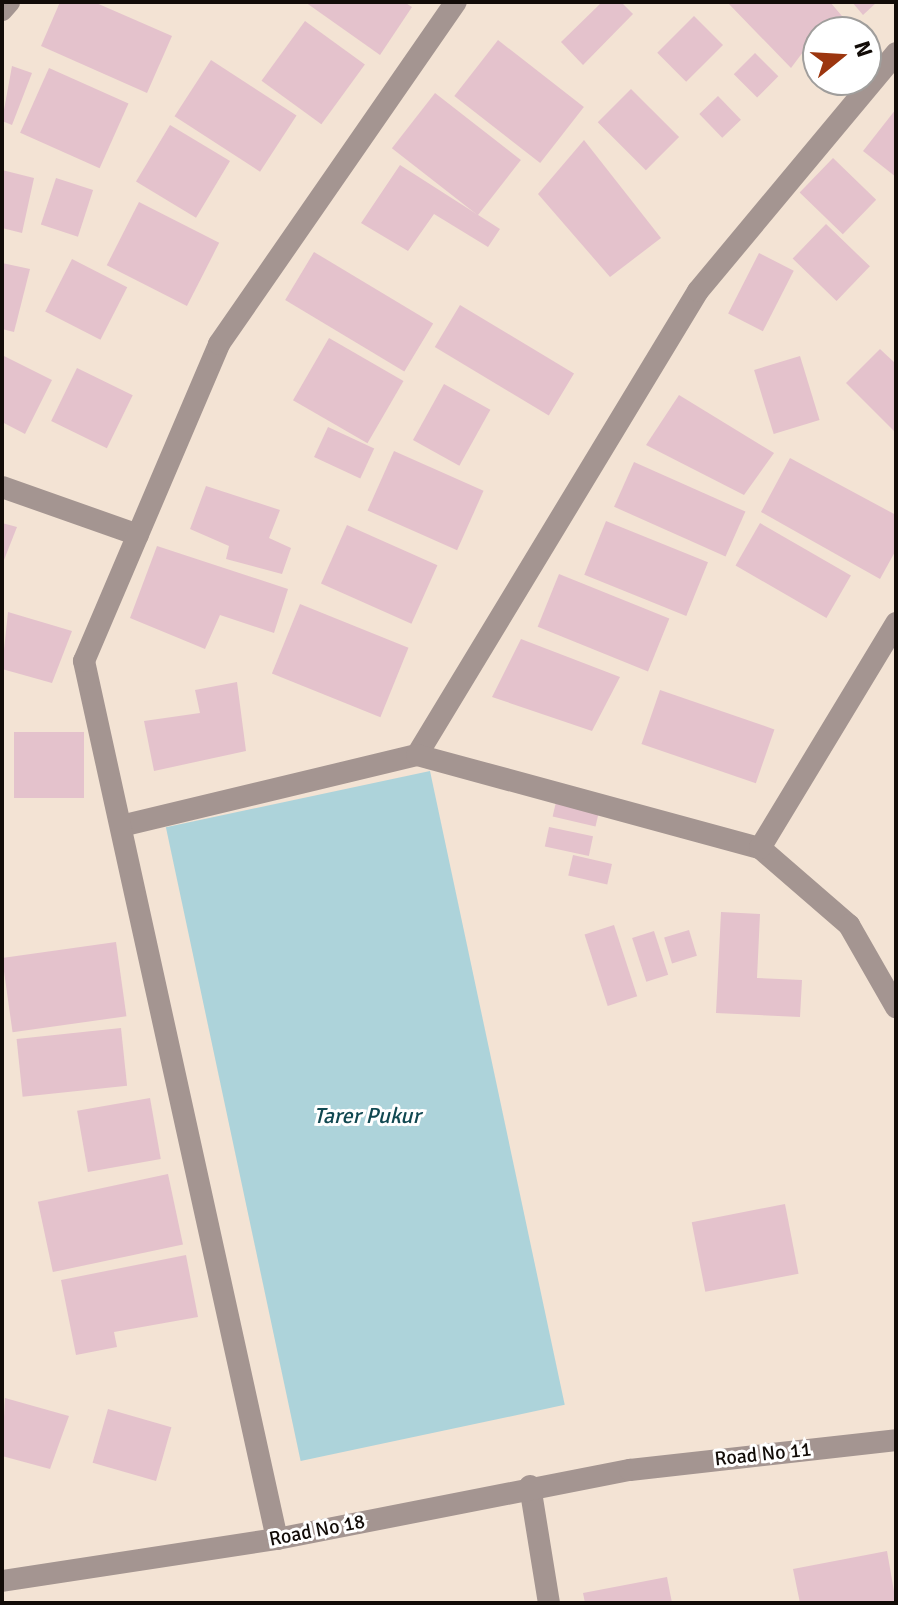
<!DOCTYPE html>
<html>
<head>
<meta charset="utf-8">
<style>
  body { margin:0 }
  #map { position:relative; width:898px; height:1605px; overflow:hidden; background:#f3e3d4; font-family:Signika,sans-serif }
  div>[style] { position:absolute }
  .water>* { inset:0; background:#add3da; transform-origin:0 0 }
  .building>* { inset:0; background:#e4c2cc; transform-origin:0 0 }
  .minor>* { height:22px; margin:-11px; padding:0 11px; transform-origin:11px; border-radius:11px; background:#a49591 }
  .tertiary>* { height:22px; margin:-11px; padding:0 11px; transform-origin:11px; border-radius:11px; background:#a49591 }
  span { translate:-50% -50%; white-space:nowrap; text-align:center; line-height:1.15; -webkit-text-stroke:6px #fff; paint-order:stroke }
  .street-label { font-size:20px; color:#120c08 }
  .water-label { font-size:22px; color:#114851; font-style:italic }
  .frame { position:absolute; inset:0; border:4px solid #120c08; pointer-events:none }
  .north { position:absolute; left:802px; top:16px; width:80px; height:80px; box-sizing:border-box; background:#fff; border:2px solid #a09e9c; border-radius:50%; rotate:72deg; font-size:22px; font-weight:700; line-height:32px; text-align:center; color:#120c08 }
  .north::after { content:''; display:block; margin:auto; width:28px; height:36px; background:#9c360f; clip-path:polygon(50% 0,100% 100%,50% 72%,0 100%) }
</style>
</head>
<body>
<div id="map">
  <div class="water">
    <i style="left:430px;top:771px;width:648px;height:270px;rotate:78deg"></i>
  </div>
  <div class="building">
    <i style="clip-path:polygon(60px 2px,94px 2px,172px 36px,147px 93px,41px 46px)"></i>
    <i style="clip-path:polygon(305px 2px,404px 2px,412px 7px,380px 55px)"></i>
    <i style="clip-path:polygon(602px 2px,621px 2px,633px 14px,583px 65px,561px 42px)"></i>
    <i style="clip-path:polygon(727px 2px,830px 2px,842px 16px,818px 32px,791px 68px)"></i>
    <i style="clip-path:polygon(852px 2px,877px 2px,863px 15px)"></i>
    <i style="left:694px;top:16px;width:41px;height:52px;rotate:45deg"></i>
    <i style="left:305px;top:21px;width:74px;height:74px;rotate:36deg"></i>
    <i style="left:498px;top:40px;width:109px;height:71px;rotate:38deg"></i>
    <i style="left:755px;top:53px;width:33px;height:30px;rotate:45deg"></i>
    <i style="left:211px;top:60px;width:102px;height:67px;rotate:33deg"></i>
    <i style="clip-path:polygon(12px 66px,32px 73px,12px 125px,2px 121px)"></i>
    <i style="left:49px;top:68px;width:87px;height:71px;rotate:24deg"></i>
    <i style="left:631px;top:89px;width:68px;height:47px;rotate:45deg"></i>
    <i style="left:435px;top:93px;width:109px;height:70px;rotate:38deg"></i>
    <i style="left:718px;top:96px;width:33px;height:26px;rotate:46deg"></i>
    <i style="clip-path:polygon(896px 109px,896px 177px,863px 151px)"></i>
    <i style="left:170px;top:125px;width:70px;height:66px;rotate:31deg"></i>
    <i style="clip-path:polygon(584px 140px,661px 238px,610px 277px,538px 194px)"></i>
    <i style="left:833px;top:158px;width:60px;height:48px;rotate:44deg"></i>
    <i style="clip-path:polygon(400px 165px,500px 229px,488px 247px,434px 214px,408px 251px,361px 223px)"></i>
    <i style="clip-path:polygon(2px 170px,34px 178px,22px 233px,2px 228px)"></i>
    <i style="left:56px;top:178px;width:39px;height:49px;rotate:18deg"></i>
    <i style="left:139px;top:202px;width:90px;height:71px;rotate:27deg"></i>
    <i style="left:826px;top:224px;width:61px;height:48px;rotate:44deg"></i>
    <i style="left:314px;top:252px;width:139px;height:56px;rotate:31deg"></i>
    <i style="left:759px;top:253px;width:39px;height:68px;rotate:27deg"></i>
    <i style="left:72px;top:259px;width:62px;height:59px;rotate:27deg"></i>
    <i style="clip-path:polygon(2px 263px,30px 269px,14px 332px,2px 329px)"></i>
    <i style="left:460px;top:305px;width:133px;height:49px;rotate:31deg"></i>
    <i style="left:329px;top:338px;width:86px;height:72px;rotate:30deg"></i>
    <i style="clip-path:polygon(880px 349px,896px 364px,896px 433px,846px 383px)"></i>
    <i style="clip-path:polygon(2px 355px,52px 380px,25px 434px,2px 422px)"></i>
    <i style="left:800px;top:356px;width:67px;height:48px;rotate:73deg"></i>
    <i style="left:77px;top:368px;width:62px;height:59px;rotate:26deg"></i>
    <i style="left:444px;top:384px;width:53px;height:64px;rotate:29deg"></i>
    <i style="clip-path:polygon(679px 395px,774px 453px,744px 495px,646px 445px)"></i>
    <i style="left:328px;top:427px;width:51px;height:33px;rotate:25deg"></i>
    <i style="left:394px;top:451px;width:98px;height:65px;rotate:24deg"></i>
    <i style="clip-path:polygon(790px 458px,896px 515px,896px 550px,880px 579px,761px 512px)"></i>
    <i style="left:634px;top:462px;width:122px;height:49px;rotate:24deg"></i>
    <i style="clip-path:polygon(206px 486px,280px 510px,269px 538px,291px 548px,282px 574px,226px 559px,229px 546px,190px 529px)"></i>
    <i style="left:606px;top:521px;width:110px;height:58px;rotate:22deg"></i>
    <i style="clip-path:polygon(2px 523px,17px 527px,2px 565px)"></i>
    <i style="left:760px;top:523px;width:105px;height:49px;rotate:30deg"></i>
    <i style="left:347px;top:525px;width:99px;height:64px;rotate:24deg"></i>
    <i style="clip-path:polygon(157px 546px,288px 589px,274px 633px,220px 615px,205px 649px,130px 618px)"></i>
    <i style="left:559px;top:574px;width:119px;height:57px;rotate:22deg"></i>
    <i style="left:300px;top:604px;width:117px;height:75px;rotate:22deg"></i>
    <i style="clip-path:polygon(8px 612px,72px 631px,52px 683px,2px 669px)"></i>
    <i style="clip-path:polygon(521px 639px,620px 677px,592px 731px,492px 697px)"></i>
    <i style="clip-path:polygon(237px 682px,246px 751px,154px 771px,144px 721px,200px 713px,195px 690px)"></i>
    <i style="left:660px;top:690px;width:121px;height:57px;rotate:19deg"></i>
    <i style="left:14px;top:732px;width:70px;height:66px"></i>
    <i style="left:556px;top:802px;width:44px;height:15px;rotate:13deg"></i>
    <i style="left:549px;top:827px;width:45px;height:20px;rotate:12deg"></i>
    <i style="left:573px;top:855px;width:40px;height:21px;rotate:13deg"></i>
    <i style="clip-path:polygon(721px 912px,760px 914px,757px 978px,802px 980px,800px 1017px,716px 1013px)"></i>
    <i style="left:614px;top:925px;width:75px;height:31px;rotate:72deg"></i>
    <i style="left:689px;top:930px;width:27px;height:26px;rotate:73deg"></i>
    <i style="left:654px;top:931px;width:46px;height:23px;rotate:72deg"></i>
    <i style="left:116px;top:942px;width:75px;height:115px;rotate:82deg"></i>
    <i style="left:121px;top:1028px;width:58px;height:105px;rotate:84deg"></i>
    <i style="left:150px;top:1098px;width:62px;height:74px;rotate:80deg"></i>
    <i style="left:168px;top:1174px;width:72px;height:133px;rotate:78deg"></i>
    <i style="left:785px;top:1204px;width:71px;height:95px;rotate:79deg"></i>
    <i style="clip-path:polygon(186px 1255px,198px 1317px,114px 1332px,117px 1347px,76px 1355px,61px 1280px)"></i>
    <i style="clip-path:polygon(5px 1398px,69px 1416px,50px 1469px,2px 1456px)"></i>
    <i style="left:108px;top:1409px;width:66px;height:56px;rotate:16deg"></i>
    <i style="clip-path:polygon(887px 1551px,896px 1603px,800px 1603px,793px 1569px)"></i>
    <i style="clip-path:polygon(667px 1577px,672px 1603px,585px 1603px,583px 1593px)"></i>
  </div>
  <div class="minor">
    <i style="left:2px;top:10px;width:11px;rotate:-49deg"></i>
    <i style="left:2px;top:487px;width:144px;rotate:19.4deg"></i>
    <i style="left:417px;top:755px;width:542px;rotate:-58.8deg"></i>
    <i style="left:698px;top:291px;width:310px;rotate:-50.2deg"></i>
    <i style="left:121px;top:826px;width:304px;rotate:-13.5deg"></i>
    <i style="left:417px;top:755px;width:355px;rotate:15.2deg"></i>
    <i style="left:760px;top:848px;width:118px;rotate:40.9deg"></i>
    <i style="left:849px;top:925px;width:95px;rotate:60.2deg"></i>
    <i style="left:760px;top:848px;width:263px;rotate:-58.8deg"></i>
    <i style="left:530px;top:1486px;width:119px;rotate:80.8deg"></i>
    <i style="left:277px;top:1539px;width:899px;rotate:-102.4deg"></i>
    <i style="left:84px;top:661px;width:345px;rotate:-66.9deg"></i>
    <i style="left:219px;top:344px;width:416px;rotate:-55.3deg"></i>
  </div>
  <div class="tertiary">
    <i style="left:2px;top:1581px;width:278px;rotate:-8.7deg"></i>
    <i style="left:277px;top:1539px;width:360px;rotate:-11.1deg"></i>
    <i style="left:630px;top:1470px;width:268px;rotate:-6.4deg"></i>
  </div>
  <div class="street-label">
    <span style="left:763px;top:1454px;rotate:-6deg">Road No 11</span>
    <span style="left:317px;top:1530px;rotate:-11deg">Road No 18</span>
  </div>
  <div class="water-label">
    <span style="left:367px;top:1116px">Tarer Pukur</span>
  </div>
  <div class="frame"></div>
  <div class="north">N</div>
</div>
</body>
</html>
